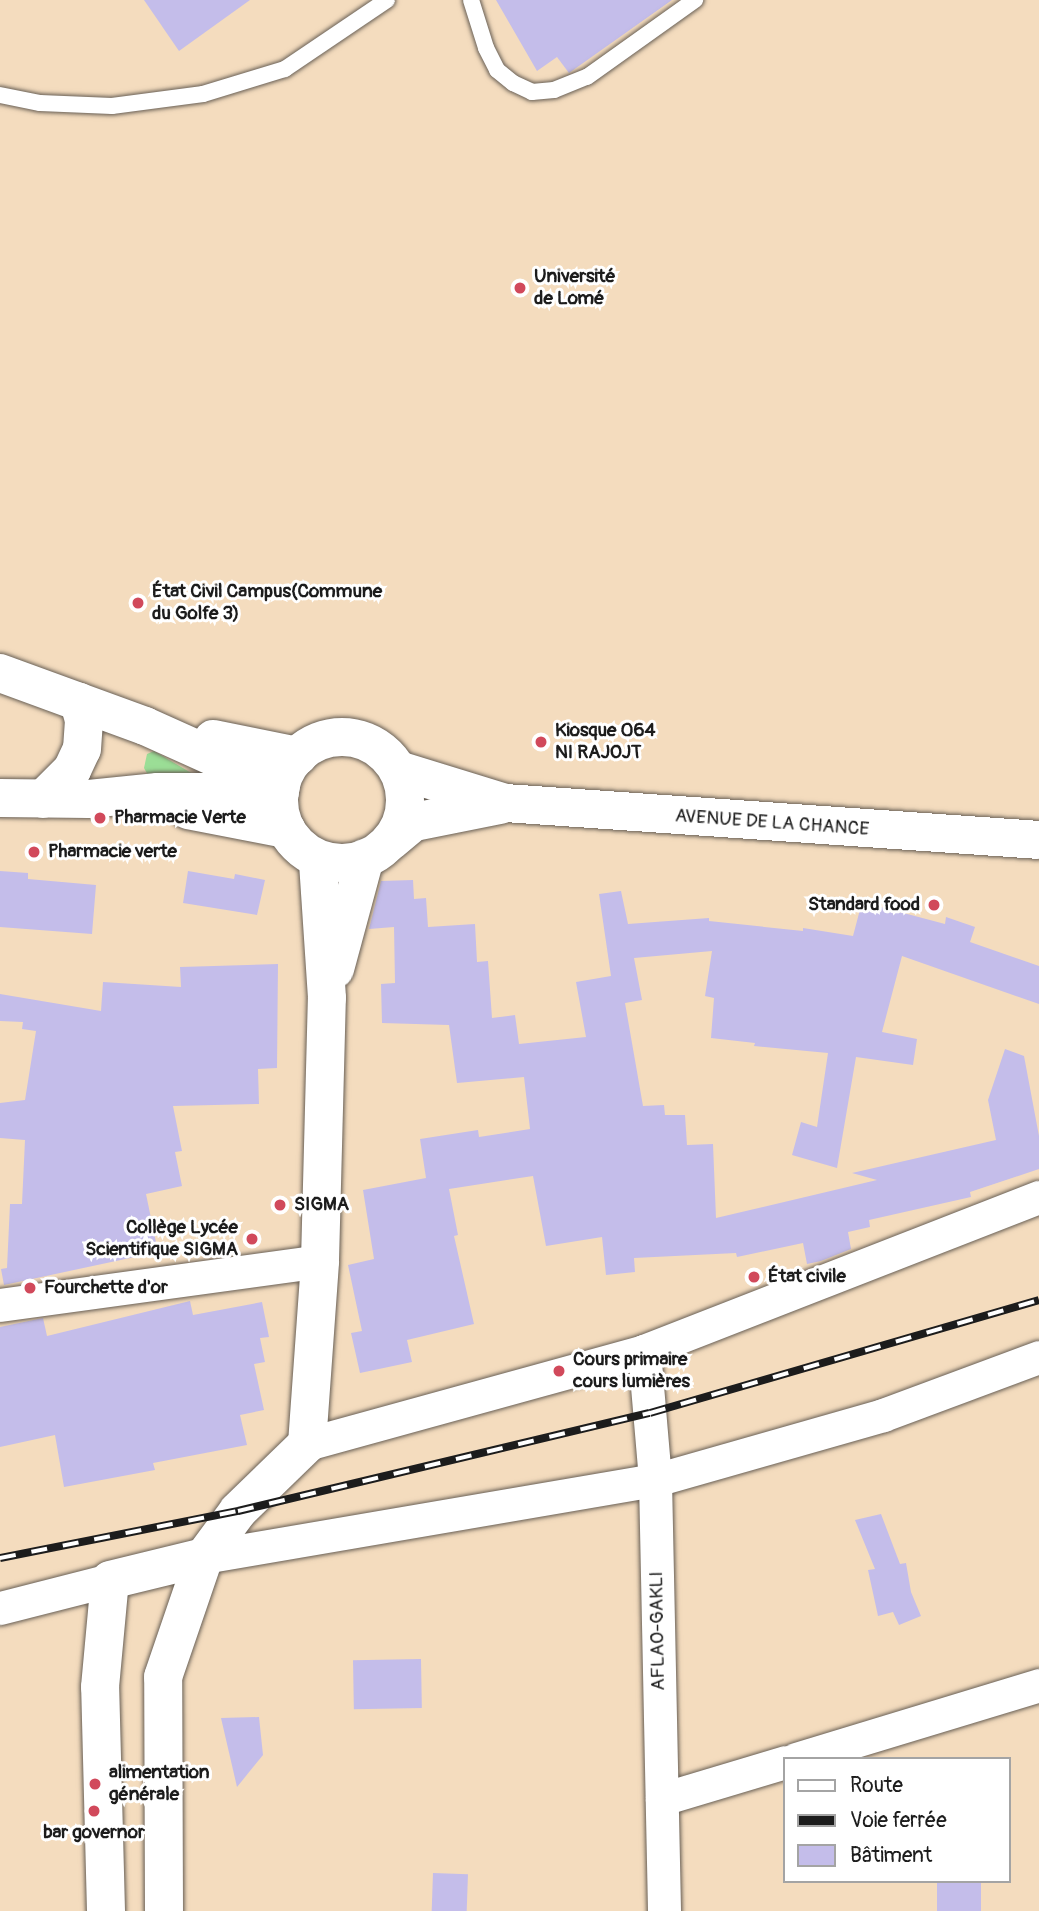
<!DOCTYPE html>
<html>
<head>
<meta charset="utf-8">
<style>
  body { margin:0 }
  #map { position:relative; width:1039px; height:1911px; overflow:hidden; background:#f4dcbe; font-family:Pangolin,sans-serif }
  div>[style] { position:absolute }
  .green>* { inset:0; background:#9bde96 }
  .building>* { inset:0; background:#c4bdea; transform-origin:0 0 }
  .roads { filter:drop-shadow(0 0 2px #685f55) drop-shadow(0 0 2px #685f55) }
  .lane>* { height:16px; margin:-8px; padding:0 8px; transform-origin:8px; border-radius:8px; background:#fff }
  .street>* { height:33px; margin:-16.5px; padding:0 16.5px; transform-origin:16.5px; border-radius:16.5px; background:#fff }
  .secondary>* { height:38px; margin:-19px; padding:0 19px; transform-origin:19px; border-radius:19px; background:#fff }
  .primary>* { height:38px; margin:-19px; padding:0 19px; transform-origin:19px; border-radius:19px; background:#fff }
  .primary>.ring { margin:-19px; padding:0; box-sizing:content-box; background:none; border:38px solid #fff; border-radius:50% }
  .rail>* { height:8px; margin-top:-4px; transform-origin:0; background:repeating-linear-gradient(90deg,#fff 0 16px,#1c1c1c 0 32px); box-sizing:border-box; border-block:2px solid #1c1c1c }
  .dots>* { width:19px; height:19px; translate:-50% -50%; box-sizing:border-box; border:4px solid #fff; border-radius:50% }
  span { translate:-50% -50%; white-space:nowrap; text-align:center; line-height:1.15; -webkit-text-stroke:6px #fff; paint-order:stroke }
  .poi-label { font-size:19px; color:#1c1c1c; font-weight:700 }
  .left { translate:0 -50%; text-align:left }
  .right { translate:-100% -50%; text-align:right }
  .street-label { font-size:19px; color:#1c1c1c }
  .legend { position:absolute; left:783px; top:1757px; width:228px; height:126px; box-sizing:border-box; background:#fff; border:2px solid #a4a4a4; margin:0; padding:9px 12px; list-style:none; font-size:21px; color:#1c1c1c }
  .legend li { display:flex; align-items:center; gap:14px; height:35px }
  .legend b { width:35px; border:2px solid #a4a4a4 }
</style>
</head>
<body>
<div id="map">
  <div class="green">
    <i style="clip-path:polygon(154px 751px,193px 774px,148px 775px,144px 768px,147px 754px)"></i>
  </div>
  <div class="building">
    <i style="clip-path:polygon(144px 0,250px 0,179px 51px)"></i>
    <i style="clip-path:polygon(496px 0,672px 0,569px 73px,557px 57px,537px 71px)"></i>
    <i style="clip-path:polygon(0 871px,28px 873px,28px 879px,96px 885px,92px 934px,0 927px)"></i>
    <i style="clip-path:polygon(188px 871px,234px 879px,235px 874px,265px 880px,257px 915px,183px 903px)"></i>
    <i style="clip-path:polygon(413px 880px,414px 899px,426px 898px,428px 927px,475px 924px,477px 962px,488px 961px,492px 1018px,515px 1015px,519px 1044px,586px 1037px,576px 982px,611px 976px,599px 894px,621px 891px,628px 924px,709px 918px,709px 921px,803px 931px,803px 928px,853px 936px,862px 902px,945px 924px,946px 917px,975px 927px,970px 942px,1039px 966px,1039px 1004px,902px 956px,882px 1032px,917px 1039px,913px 1065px,856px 1057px,837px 1168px,792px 1155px,801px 1122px,817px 1127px,828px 1053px,754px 1046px,755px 1043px,711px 1038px,714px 998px,705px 996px,712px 951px,634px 958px,642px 1000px,625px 1003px,643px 1106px,664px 1105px,665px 1115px,685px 1115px,687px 1145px,713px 1144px,716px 1218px,877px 1180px,852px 1173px,996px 1140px,988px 1100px,1005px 1049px,1024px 1056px,1039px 1136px,1039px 1169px,970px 1192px,971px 1197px,869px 1220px,870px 1227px,848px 1232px,851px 1249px,821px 1261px,807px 1264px,803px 1243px,737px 1257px,736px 1253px,634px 1258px,635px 1272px,606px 1275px,602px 1237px,546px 1246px,533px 1176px,449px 1189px,458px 1235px,454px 1236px,474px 1324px,407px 1340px,412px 1362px,360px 1373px,351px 1333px,362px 1331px,348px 1265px,374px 1259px,363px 1190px,426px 1178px,420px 1139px,478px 1130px,479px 1137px,530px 1129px,524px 1077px,457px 1083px,449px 1025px,382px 1023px,381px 984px,395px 983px,394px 927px,369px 929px,381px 881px)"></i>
    <i style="clip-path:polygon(278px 964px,277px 1068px,258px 1069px,259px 1104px,173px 1106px,182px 1151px,175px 1152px,182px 1186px,146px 1194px,158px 1252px,4px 1285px,1px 1269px,7px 1268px,10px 1204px,22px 1204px,25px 1140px,0 1138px,0 1103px,25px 1100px,36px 1031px,22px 1029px,23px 1022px,0 1021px,0 994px,101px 1011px,103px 982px,181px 987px,180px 967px)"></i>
    <i style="clip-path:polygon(190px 1301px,193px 1315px,262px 1302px,269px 1337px,260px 1338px,265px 1362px,254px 1364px,264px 1410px,240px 1415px,247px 1445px,153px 1463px,155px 1470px,64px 1487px,55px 1435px,0 1447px,0 1327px,43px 1318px,47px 1336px)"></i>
    <i style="clip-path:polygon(881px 1514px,900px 1564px,906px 1563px,911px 1592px,921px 1616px,899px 1625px,893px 1612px,878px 1616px,868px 1570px,875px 1569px,855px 1520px)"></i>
    <i style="left:421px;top:1659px;width:49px;height:68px;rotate:89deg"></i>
    <i style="clip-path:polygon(259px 1717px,263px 1755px,237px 1787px,221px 1718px)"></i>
    <i style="left:433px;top:1873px;width:35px;height:38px;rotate:2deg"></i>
    <i style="left:937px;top:1881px;width:44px;height:30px"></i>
  </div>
  <div class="roads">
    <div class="lane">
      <i style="left:471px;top:0;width:50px;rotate:72.6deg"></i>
      <i style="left:486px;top:48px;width:25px;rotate:63deg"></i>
      <i style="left:497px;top:70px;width:21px;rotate:39deg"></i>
      <i style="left:513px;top:83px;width:21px;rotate:25deg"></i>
      <i style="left:532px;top:92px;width:22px;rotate:-5deg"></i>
      <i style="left:554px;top:90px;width:35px;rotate:-22deg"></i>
      <i style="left:587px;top:77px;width:133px;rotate:-35.5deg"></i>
      <i style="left:0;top:95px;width:41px;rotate:11.3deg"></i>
      <i style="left:40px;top:103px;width:72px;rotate:2.4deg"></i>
      <i style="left:112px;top:106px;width:92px;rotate:-7.5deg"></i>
      <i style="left:203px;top:94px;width:86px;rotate:-17deg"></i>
      <i style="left:285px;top:69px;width:123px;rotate:-34.1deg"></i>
    </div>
    <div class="street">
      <i style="left:0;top:1305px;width:323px;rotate:-7.8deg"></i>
      <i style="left:644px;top:1351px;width:129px;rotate:85.1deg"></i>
      <i style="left:655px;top:1480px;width:431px;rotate:88.8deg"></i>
      <i style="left:307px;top:1444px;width:350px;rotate:-15.4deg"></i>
      <i style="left:644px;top:1351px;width:424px;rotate:-21.3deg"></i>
      <i style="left:204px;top:1557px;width:458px;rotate:-9.7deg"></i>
      <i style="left:655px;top:1480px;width:237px;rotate:-15.9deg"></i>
      <i style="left:883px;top:1415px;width:166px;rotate:-20.4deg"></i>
      <i style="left:0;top:1608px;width:114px;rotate:-14.3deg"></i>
      <i style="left:796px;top:1759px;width:254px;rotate:-16.9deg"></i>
      <i style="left:662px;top:1799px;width:128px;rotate:-16.7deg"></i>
    </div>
    <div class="secondary">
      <i style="left:0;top:673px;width:154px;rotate:20.1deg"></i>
      <i style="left:145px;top:726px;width:149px;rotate:24.2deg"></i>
      <i style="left:213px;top:739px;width:87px;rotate:11.3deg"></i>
      <i style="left:335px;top:969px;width:115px;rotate:-74.9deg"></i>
      <i style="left:106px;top:1911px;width:224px;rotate:-91.5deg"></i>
      <i style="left:100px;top:1687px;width:107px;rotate:-84.7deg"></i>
      <i style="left:110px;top:1580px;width:97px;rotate:-13.7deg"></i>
      <i style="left:164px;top:1911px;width:234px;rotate:-90.2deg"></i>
      <i style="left:163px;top:1677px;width:127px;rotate:-71.1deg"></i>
      <i style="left:204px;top:1557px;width:57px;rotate:-53.5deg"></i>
      <i style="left:238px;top:1511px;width:96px;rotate:-44.2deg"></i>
      <i style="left:307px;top:1444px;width:183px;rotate:-85.9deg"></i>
      <i style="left:320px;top:1261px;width:263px;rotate:-88.5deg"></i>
      <i style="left:327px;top:998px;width:137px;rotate:-93.8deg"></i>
    </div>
    <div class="primary">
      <i class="ring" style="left:279px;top:737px;width:88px;height:88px"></i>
      <i style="left:398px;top:770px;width:112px;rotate:17.1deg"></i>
      <i style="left:505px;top:803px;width:535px;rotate:3.96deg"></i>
      <i style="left:0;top:798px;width:89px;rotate:0.6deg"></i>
      <i style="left:89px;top:799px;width:69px;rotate:-5.8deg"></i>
      <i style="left:158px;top:792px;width:122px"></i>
      <i style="left:43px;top:799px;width:41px;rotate:-45deg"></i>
      <i style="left:72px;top:770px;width:23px;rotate:-65deg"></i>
      <i style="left:82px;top:749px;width:29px;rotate:-86deg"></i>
      <i style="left:84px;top:720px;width:19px;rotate:-106deg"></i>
      <i style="left:188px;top:810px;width:100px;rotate:11deg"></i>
      <i style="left:391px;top:841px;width:30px;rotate:-40deg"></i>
      <i style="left:414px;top:822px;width:88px;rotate:-11.2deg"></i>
    </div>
  </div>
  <div class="rail">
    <i style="left:0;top:1558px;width:243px;rotate:-11.2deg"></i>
    <i style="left:238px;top:1511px;width:423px;rotate:-13.4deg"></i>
    <i style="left:650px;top:1413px;width:405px;rotate:-16.2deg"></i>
  </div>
  <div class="dots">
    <i style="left:520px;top:288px;background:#d1495b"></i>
    <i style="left:138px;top:603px;background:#d1495b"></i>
    <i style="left:541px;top:742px;background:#d1495b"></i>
    <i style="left:100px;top:818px;background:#d1495b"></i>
    <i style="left:34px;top:852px;background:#d1495b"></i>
    <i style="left:934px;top:905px;background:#d1495b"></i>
    <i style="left:280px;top:1205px;background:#d1495b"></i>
    <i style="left:252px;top:1239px;background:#d1495b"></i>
    <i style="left:754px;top:1277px;background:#d1495b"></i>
    <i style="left:30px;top:1288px;background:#d1495b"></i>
    <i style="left:559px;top:1371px;background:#d1495b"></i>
    <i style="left:95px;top:1784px;background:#d1495b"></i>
    <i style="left:94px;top:1811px;background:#d1495b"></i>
  </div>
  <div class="poi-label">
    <span class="left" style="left:534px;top:288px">Université<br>de Lomé</span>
    <span class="left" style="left:152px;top:603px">État Civil Campus(Commune<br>du Golfe 3)</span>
    <span class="left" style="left:555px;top:742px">Kiosque 064<br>NI RAJOJT</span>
    <span class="left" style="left:114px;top:818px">Pharmacie Verte</span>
    <span class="left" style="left:48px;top:852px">Pharmacie verte</span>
    <span class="right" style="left:920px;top:905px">Standard food</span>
    <span class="left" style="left:294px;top:1205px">SIGMA</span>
    <span class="right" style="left:238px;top:1239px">Collège Lycée<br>Scientifique SIGMA</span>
    <span class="left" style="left:768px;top:1277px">État civile</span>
    <span class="left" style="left:44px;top:1288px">Fourchette d'or</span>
    <span class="left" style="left:573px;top:1371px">Cours primaire<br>cours lumières</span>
    <span class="left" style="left:109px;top:1784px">alimentation<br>générale</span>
    <span style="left:94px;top:1833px">bar governor</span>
  </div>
  <div class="street-label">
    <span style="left:772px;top:823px;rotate:4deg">AVENUE DE LA CHANCE</span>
    <span style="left:658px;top:1631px;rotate:-91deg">AFLAO-GAKLI</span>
  </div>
  <ul class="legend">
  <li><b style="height:9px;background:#fff"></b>Route</li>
  <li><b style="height:9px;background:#1c1c1c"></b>Voie ferrée</li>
  <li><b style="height:19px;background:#c4bdea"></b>Bâtiment</li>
  </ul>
</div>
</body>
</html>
